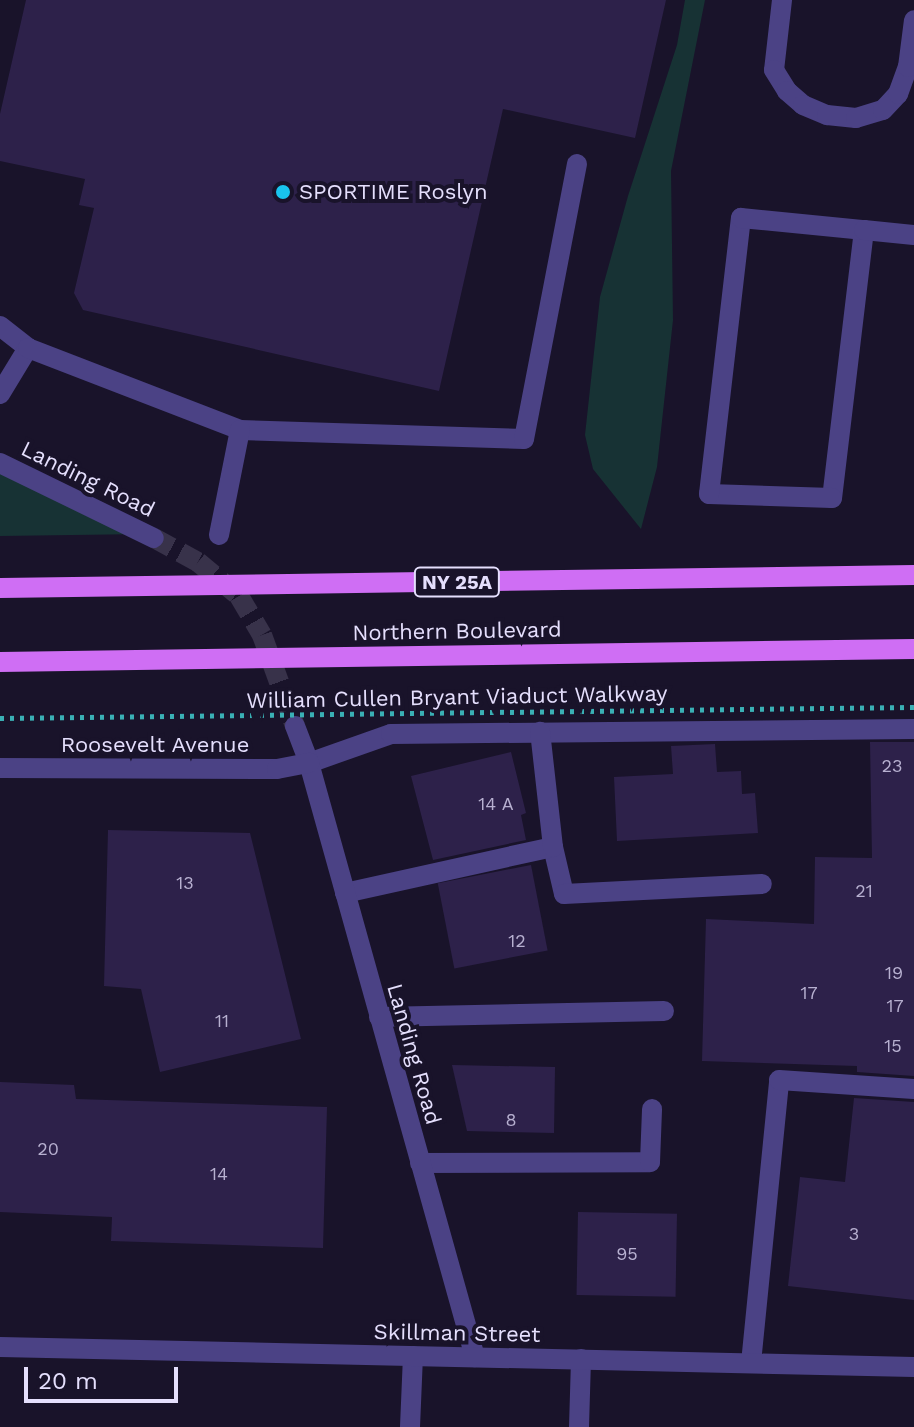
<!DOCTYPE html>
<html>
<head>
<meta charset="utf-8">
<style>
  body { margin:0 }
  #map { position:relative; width:914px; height:1427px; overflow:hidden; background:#19132a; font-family:"Work Sans",sans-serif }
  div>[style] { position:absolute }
  .green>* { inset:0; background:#173234 }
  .building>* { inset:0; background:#2d214a; transform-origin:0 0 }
  .minor-tunnel>* { height:20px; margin-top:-10px; transform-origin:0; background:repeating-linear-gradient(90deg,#38324a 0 20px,transparent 0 30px) }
  .service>* { height:20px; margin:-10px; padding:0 10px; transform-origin:10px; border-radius:10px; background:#4b4285 }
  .minor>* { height:20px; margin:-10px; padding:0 10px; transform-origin:10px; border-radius:10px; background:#4b4285 }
  .primary>* { height:20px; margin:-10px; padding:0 10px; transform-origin:10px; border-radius:10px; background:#cf6ef4 }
  .path-bridge>* { height:5px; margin-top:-2.5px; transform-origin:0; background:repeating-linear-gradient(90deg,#3ab0b5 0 4px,transparent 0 10px) }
  .primary-bridge>* { height:20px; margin:-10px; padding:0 10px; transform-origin:10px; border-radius:10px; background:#cf6ef4 }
  .dots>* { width:22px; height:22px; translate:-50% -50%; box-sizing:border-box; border:4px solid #19132a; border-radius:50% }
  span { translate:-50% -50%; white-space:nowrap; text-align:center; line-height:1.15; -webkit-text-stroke:8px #19132a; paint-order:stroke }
  .number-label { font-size:18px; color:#b7b0d0 }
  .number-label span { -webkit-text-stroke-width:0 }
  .shield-label span { padding:2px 6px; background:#19132a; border:2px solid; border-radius:6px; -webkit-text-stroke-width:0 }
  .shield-label { font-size:20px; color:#e5dffd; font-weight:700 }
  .poi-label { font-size:22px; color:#e5dffd }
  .left { translate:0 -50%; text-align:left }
  .street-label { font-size:22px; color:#e5dffd }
  .scale { position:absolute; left:24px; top:1367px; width:154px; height:36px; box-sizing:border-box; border:4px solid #e5dffd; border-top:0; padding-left:10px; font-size:24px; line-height:28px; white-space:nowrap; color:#e5dffd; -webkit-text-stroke:6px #19132a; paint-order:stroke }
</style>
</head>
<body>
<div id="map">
  <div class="green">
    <i style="clip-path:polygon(685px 0,705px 0,671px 171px,673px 320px,657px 467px,641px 529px,593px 469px,585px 435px,600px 297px,628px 196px,677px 45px)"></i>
    <i style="clip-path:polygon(0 463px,146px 534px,0 536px)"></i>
  </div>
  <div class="building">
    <i style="clip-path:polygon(26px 0,666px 0,635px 138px,503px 109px,439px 391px,83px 310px,74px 293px,94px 208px,79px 205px,85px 179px,0 161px,0 114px)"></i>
    <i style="clip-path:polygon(870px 742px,914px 742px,914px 1076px,857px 1072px,857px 1066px,702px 1061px,706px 919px,814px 924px,815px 857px,872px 858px)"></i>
    <i style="clip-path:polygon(715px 744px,717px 772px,741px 771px,742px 794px,755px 793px,758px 833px,617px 841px,614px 777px,673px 774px,671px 746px)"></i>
    <i style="clip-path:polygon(511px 752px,526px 813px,521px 815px,526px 840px,433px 860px,411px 776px)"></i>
    <i style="clip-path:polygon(108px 830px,250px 833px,301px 1039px,160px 1072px,141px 989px,104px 986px)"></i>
    <i style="left:531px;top:865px;width:87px;height:95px;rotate:79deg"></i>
    <i style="clip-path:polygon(452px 1065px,555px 1067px,554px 1133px,467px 1131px)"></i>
    <i style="clip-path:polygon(0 1082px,74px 1085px,76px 1099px,327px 1107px,323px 1248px,111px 1241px,112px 1217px,0 1212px)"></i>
    <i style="clip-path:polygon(854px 1098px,914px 1102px,914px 1300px,788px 1286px,800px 1177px,845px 1182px)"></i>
    <i style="left:578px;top:1212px;width:99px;height:83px;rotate:1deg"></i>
  </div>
  <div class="minor-tunnel">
    <i style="left:154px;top:538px;width:50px;rotate:28.6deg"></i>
    <i style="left:198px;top:562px;width:53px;rotate:39.7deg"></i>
    <i style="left:239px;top:596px;width:45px;rotate:59.5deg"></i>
    <i style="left:262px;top:635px;width:97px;rotate:70.1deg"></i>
  </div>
  <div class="service">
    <i style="left:782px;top:0;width:70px;rotate:96.5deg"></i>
    <i style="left:774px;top:70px;width:25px;rotate:58deg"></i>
    <i style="left:787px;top:91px;width:21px;rotate:41deg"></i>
    <i style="left:803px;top:105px;width:26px;rotate:23deg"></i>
    <i style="left:827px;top:115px;width:29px;rotate:6deg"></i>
    <i style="left:856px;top:118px;width:28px;rotate:-17deg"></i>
    <i style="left:883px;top:110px;width:22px;rotate:-47deg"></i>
    <i style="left:898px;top:94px;width:29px;rotate:-70deg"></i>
    <i style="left:908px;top:67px;width:47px;rotate:-82.7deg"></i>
    <i style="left:864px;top:230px;width:270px;rotate:96.8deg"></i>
    <i style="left:832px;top:498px;width:123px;rotate:-178.1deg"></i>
    <i style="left:709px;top:494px;width:278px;rotate:-83.4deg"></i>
    <i style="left:741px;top:218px;width:124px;rotate:5.6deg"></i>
    <i style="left:864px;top:230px;width:50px;rotate:5.7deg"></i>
    <i style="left:0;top:326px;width:36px;rotate:38deg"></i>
    <i style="left:0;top:394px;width:54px;rotate:-58.7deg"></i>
    <i style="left:28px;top:348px;width:227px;rotate:21.1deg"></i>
    <i style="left:240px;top:430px;width:284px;rotate:1.8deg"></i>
    <i style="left:524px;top:439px;width:280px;rotate:-79.1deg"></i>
    <i style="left:219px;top:535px;width:107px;rotate:-78.7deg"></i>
    <i style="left:309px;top:763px;width:87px;rotate:-19.5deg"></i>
    <i style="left:391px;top:734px;width:523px;rotate:-0.55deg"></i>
    <i style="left:553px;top:847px;width:48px;rotate:76.8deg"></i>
    <i style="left:564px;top:894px;width:198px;rotate:-2.9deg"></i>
    <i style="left:345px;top:893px;width:213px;rotate:-12.5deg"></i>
    <i style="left:553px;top:847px;width:116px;rotate:-96.4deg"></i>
    <i style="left:379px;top:1017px;width:285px;rotate:-1.2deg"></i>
    <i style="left:420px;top:1163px;width:230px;rotate:-0.2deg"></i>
    <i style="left:650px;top:1162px;width:53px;rotate:-87.8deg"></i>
    <i style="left:751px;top:1363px;width:284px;rotate:-84.3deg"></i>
    <i style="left:779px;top:1080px;width:135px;rotate:3.8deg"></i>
    <i style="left:410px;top:1427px;width:71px;rotate:-87.6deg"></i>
    <i style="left:579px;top:1427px;width:68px;rotate:-88.3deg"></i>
  </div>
  <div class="minor">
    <i style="left:0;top:463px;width:171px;rotate:26deg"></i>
    <i style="left:295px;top:726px;width:40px;rotate:69deg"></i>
    <i style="left:309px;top:763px;width:617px;rotate:74.39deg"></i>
    <i style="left:0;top:768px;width:277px;rotate:0.2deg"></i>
    <i style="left:277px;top:769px;width:33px;rotate:-11deg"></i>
    <i style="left:0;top:1347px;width:914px;rotate:1.25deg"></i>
  </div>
  <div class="primary">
    <i style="left:837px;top:650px;width:77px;rotate:-0.7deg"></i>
  </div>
  <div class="path-bridge">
    <i style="left:0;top:718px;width:914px;rotate:-0.69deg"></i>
  </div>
  <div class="primary-bridge">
    <i style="left:0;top:588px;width:914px;rotate:-0.81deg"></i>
    <i style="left:0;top:662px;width:837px;rotate:-0.82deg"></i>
  </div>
  <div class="dots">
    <i style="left:283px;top:192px;background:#19c4ee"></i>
  </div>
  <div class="number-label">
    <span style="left:892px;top:766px">23</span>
    <span style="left:496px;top:804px">14 A</span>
    <span style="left:185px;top:883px">13</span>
    <span style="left:864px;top:891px">21</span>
    <span style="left:517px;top:941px">12</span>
    <span style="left:894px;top:973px">19</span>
    <span style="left:809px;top:993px">17</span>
    <span style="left:895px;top:1006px">17</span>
    <span style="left:222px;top:1021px">11</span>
    <span style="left:893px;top:1046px">15</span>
    <span style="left:511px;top:1120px">8</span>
    <span style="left:48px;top:1149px">20</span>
    <span style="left:219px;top:1174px">14</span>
    <span style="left:854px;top:1234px">3</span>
    <span style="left:627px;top:1254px">95</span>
  </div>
  <div class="shield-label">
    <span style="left:457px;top:582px">NY 25A</span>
  </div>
  <div class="poi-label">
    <span class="left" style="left:299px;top:192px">SPORTIME Roslyn</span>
  </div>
  <div class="street-label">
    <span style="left:88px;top:479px;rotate:26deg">Landing Road</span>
    <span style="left:457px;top:631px;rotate:-1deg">Northern Boulevard</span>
    <span style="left:457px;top:697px;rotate:-1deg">William Cullen Bryant Viaduct Walkway</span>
    <span style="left:155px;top:745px">Roosevelt Avenue</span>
    <span style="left:414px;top:1054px;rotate:74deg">Landing Road</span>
    <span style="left:457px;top:1333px;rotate:1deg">Skillman Street</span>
  </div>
  <div class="scale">20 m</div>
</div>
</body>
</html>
